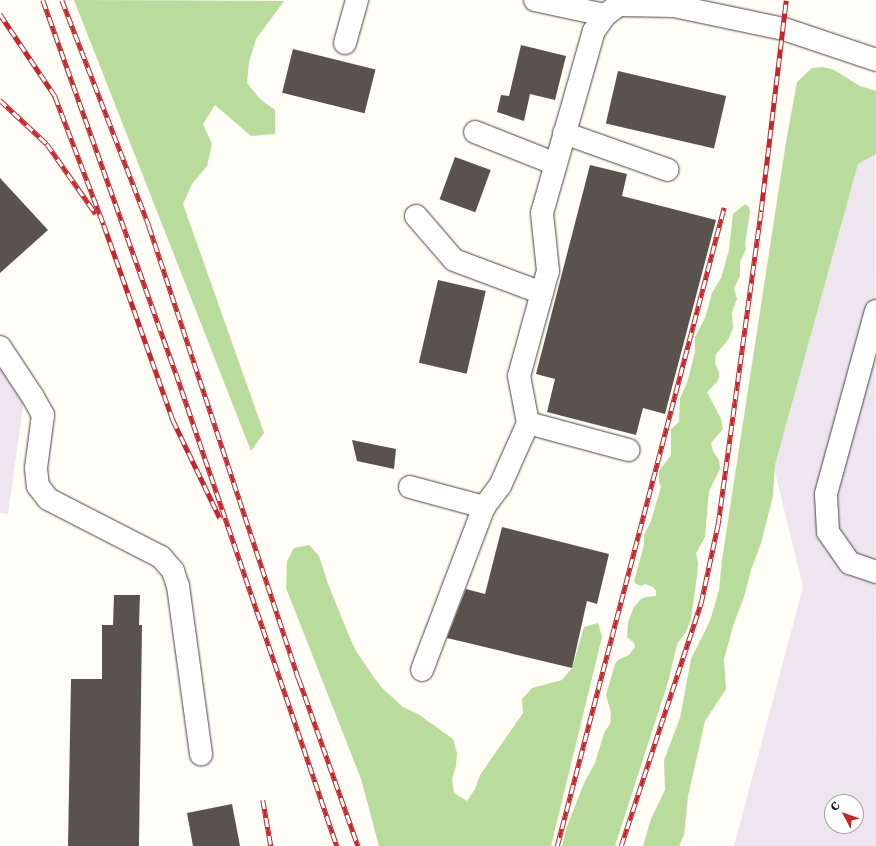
<!DOCTYPE html>
<html>
<head>
<meta charset="utf-8">
<style>
  body { margin:0 }
  #map { position:relative; width:876px; height:846px; overflow:hidden; background:#fffdf5; font-family:"Roboto Serif",serif }
  div>[style] { position:absolute }
  .industrial>* { inset:0; background:#eee6ef }
  .forest>* { inset:0; background:#b9dc9c }
  .building>* { inset:0; background:#5a524d; transform-origin:0 0 }
  .roads { filter:drop-shadow(0 0 1px #444) drop-shadow(0 0 1px #444) }
  .minor>* { height:22px; margin:-11px; padding:0 11px; transform-origin:11px; border-radius:11px; background:#fff }
  .rail>* { height:4.5px; margin-top:-2.25px; transform-origin:0; background:repeating-linear-gradient(90deg,#fff 0 9px,#c4262e 0 18px); box-sizing:border-box; border-block:1px solid #c4262e }
  span { translate:-50% -50%; white-space:nowrap; text-align:center; line-height:1.15; -webkit-text-stroke:4px #fff; paint-order:stroke }
  .north { position:absolute; left:824px; top:794px; width:40px; height:40px; box-sizing:border-box; background:#fff; border:1px solid #a0a0a0; border-radius:50%; rotate:311deg; font-size:11px; font-weight:700; line-height:16px; text-align:center; color:#111 }
  .north::after { content:''; display:block; margin:auto; width:14px; height:18px; background:#c4262e; clip-path:polygon(50% 0,100% 100%,50% 72%,0 100%) }
</style>
</head>
<body>
<div id="map">
  <div class="industrial">
    <i style="clip-path:polygon(evenodd,875px 154px,876px 846px,734px 846px,803px 587px,774px 468px,858px 164px,875px 154px,832px 802px,856px 802px,856px 826px,832px 826px,832px 802px)"></i>
    <i style="clip-path:polygon(0 368px,24px 400px,8px 514px,0 513px)"></i>
  </div>
  <div class="forest">
    <i style="clip-path:polygon(74px 0,284px 1px,256px 39px,249px 62px,247px 83px,260px 99px,275px 110px,275px 134px,251px 136px,215px 105px,203px 124px,212px 144px,207px 166px,192px 184px,183px 204px,264px 433px,251px 451px)"></i>
    <i style="clip-path:polygon(823px 67px,834px 70px,860px 86px,876px 91px,876px 154px,858px 164px,775px 465px,773px 496px,761px 543px,751px 570px,744px 597px,734px 623px,724px 659px,726px 689px,705px 721px,688px 796px,684px 835px,679px 846px,643px 846px,651px 819px,665px 790px,664px 760px,680px 718px,691px 659px,710px 621px,719px 590px,722px 560px,786px 142px,797px 82px,812px 68px)"></i>
    <i style="clip-path:polygon(745px 204px,749px 207px,750px 212px,745px 244px,746px 249px,740px 262px,740px 276px,734px 288px,737px 299px,732px 312px,733px 328px,728px 340px,716px 354px,715px 363px,719px 372px,719px 377px,717px 382px,707px 392px,721px 419px,723px 429px,711px 443px,713px 451px,719px 460px,720px 469px,709px 491px,705px 537px,696px 553px,698px 563px,697px 576px,691px 619px,686px 632px,677px 644px,668px 682px,615px 846px,562px 846px,567px 826px,585px 781px,595px 763px,604px 733px,610px 724px,611px 713px,606px 695px,615px 664px,618px 660px,629px 655px,635px 647px,634px 643px,627px 637px,628px 622px,634px 607px,641px 599px,646px 597px,656px 596px,656px 591px,653px 587px,645px 584px,641px 586px,636px 584px,634px 581px,644px 545px,644px 535px,651px 521px,661px 487px,659px 482px,659px 471px,671px 455px,671px 429px,679px 422px,680px 398px,687px 383px,695px 352px,695px 337px,705px 318px,712px 293px,721px 278px,729px 250px,733px 214px)"></i>
    <i style="clip-path:polygon(309px 545px,319px 556px,328px 584px,350px 638px,356px 651px,373px 676px,382px 688px,403px 707px,418px 714px,453px 739px,457px 753px,456px 766px,452px 779px,454px 793px,467px 801px,475px 789px,480px 775px,523px 713px,522px 699px,532px 688px,562px 680px,572px 668px,584px 627px,598px 623px,602px 637px,551px 846px,379px 846px,361px 779px,286px 588px,287px 561px,294px 548px)"></i>
  </div>
  <div class="building">
    <i style="clip-path:polygon(521px 45px,566px 56px,555px 100px,530px 94px,524px 121px,497px 112px,501px 95px,509px 96px)"></i>
    <i style="left:293px;top:49px;width:85px;height:45px;rotate:14deg"></i>
    <i style="left:618px;top:71px;width:111px;height:54px;rotate:13deg"></i>
    <i style="left:455px;top:157px;width:38px;height:45px;rotate:20deg"></i>
    <i style="clip-path:polygon(590px 165px,627px 174px,622px 196px,716px 220px,665px 414px,643px 408px,636px 435px,547px 412px,555px 379px,536px 374px)"></i>
    <i style="clip-path:polygon(0 178px,48px 230px,0 273px)"></i>
    <i style="left:438px;top:280px;width:49px;height:85px;rotate:13deg"></i>
    <i style="clip-path:polygon(352px 440px,396px 449px,394px 469px,357px 461px)"></i>
    <i style="clip-path:polygon(502px 527px,609px 554px,597px 604px,587px 601px,572px 668px,447px 638px,466px 589px,485px 594px)"></i>
    <i style="clip-path:polygon(114px 595px,140px 595px,139px 625px,142px 625px,139px 846px,68px 846px,71px 679px,102px 679px,102px 625px,113px 625px)"></i>
    <i style="clip-path:polygon(232px 804px,240px 846px,193px 846px,187px 813px)"></i>
  </div>
  <div class="roads">
    <div class="minor">
      <i style="left:535px;top:0;width:72px;rotate:12.1deg"></i>
      <i style="left:345px;top:43px;width:45px;rotate:-74.4deg"></i>
      <i style="left:475px;top:132px;width:87px;rotate:21.6deg"></i>
      <i style="left:564px;top:133px;width:110px;rotate:19.6deg"></i>
      <i style="left:416px;top:216px;width:58px;rotate:49.2deg"></i>
      <i style="left:454px;top:260px;width:94px;rotate:20.6deg"></i>
      <i style="left:876px;top:311px;width:190px;rotate:105.3deg"></i>
      <i style="left:826px;top:494px;width:38px;rotate:87deg"></i>
      <i style="left:828px;top:532px;width:38px;rotate:55deg"></i>
      <i style="left:850px;top:563px;width:28px;rotate:19deg"></i>
      <i style="left:0;top:347px;width:60px;rotate:56.6deg"></i>
      <i style="left:33px;top:397px;width:21px;rotate:61deg"></i>
      <i style="left:43px;top:415px;width:53px;rotate:97.5deg"></i>
      <i style="left:36px;top:468px;width:18px;rotate:84deg"></i>
      <i style="left:38px;top:486px;width:16px;rotate:52deg"></i>
      <i style="left:48px;top:499px;width:127px;rotate:27.2deg"></i>
      <i style="left:161px;top:557px;width:18px;rotate:49deg"></i>
      <i style="left:173px;top:571px;width:16px;rotate:72deg"></i>
      <i style="left:178px;top:586px;width:170px;rotate:82.2deg"></i>
      <i style="left:528px;top:423px;width:104px;rotate:15.1deg"></i>
      <i style="left:410px;top:487px;width:77px;rotate:15.1deg"></i>
      <i style="left:484px;top:507px;width:26px;rotate:-53deg"></i>
      <i style="left:500px;top:486px;width:69px;rotate:-66deg"></i>
      <i style="left:528px;top:423px;width:48px;rotate:-100.8deg"></i>
      <i style="left:519px;top:376px;width:109px;rotate:-74.6deg"></i>
      <i style="left:548px;top:271px;width:58px;rotate:-95.9deg"></i>
      <i style="left:542px;top:213px;width:189px;rotate:-74.1deg"></i>
      <i style="left:594px;top:31px;width:19px;rotate:-55deg"></i>
      <i style="left:605px;top:15px;width:17px;rotate:-36deg"></i>
      <i style="left:619px;top:5px;width:55px;rotate:1deg"></i>
      <i style="left:674px;top:6px;width:112px;rotate:11.8deg"></i>
      <i style="left:784px;top:29px;width:97px;rotate:18.6deg"></i>
      <i style="left:422px;top:670px;width:174px;rotate:-69.2deg"></i>
    </div>
  </div>
  <div class="rail">
    <i style="left:43px;top:0;width:396px;rotate:70.4deg"></i>
    <i style="left:176px;top:373px;width:500px;rotate:71.2deg"></i>
    <i style="left:62px;top:0;width:242px;rotate:68.9deg"></i>
    <i style="left:149px;top:226px;width:477px;rotate:71.7deg"></i>
    <i style="left:299px;top:679px;width:177px;rotate:70.5deg"></i>
    <i style="left:0;top:14px;width:99px;rotate:56.1deg"></i>
    <i style="left:55px;top:96px;width:138px;rotate:69.2deg"></i>
    <i style="left:104px;top:225px;width:207px;rotate:70.5deg"></i>
    <i style="left:173px;top:420px;width:109px;rotate:64.4deg"></i>
    <i style="left:0;top:100px;width:64px;rotate:43.1deg"></i>
    <i style="left:47px;top:144px;width:85px;rotate:55deg"></i>
    <i style="left:263px;top:800px;width:47px;rotate:80.1deg"></i>
    <i style="left:557px;top:846px;width:660px;rotate:-75.35deg"></i>
    <i style="left:621px;top:846px;width:256px;rotate:-71.8deg"></i>
    <i style="left:701px;top:603px;width:81px;rotate:-77.9deg"></i>
    <i style="left:718px;top:524px;width:317px;rotate:-82.2deg"></i>
    <i style="left:761px;top:210px;width:211px;rotate:-83.2deg"></i>
  </div>
  <div class="north">С</div>
</div>
</body>
</html>
